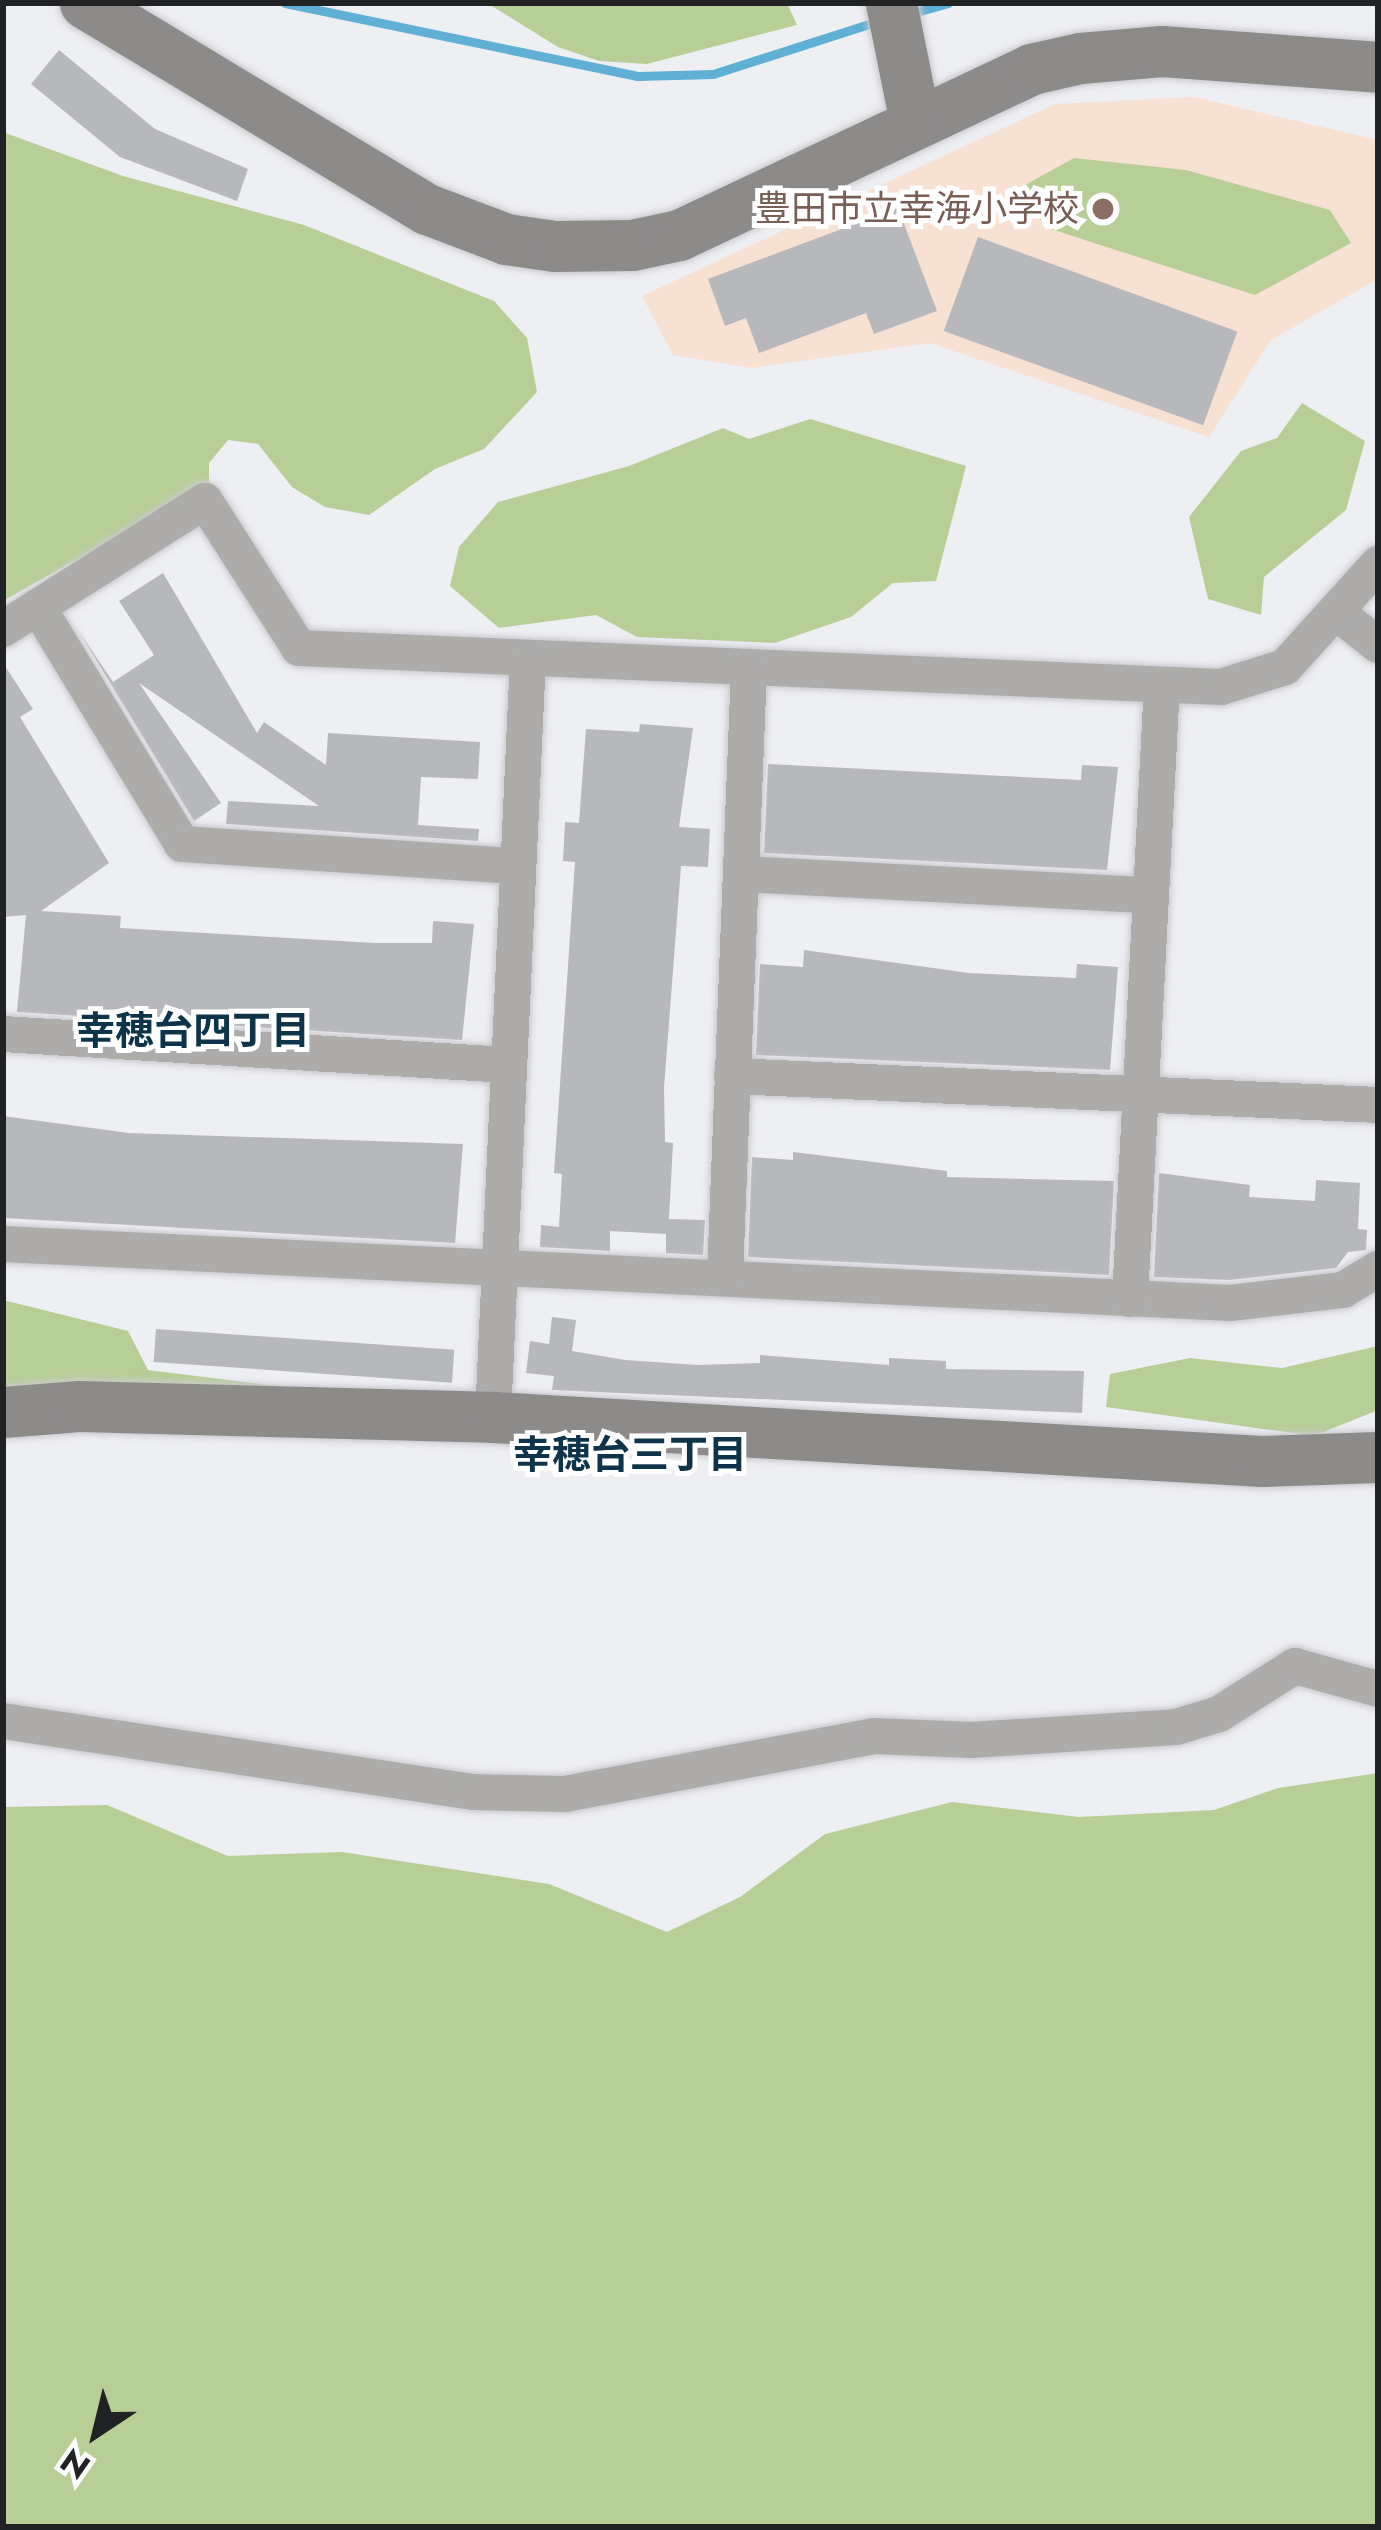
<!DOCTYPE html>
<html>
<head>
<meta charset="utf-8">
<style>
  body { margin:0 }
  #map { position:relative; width:1381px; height:2530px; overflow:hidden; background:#eeeff3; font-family:Jost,"Noto Sans JP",sans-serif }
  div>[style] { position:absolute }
  .education>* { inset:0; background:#f6e1d3 }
  .green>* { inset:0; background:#b7ce97 }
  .stream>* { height:9px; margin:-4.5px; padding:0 4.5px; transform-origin:4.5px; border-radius:4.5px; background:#60afd5 }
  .building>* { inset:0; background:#b7b8bb; transform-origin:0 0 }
  .roads { filter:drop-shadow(0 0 3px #c9cace) drop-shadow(0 0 3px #c9cace) }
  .street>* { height:36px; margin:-18px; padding:0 18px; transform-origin:18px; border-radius:18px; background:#adacab }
  .secondary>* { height:51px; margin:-25.5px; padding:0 25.5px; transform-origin:25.5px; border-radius:25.5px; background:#8d8b8a }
  .dots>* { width:33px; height:33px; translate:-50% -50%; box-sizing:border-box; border:6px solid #fff; border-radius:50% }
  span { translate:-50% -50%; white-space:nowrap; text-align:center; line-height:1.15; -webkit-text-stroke:10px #fff; paint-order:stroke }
  .education-label { font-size:36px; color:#785e54 }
  .right { translate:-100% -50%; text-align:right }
  .neighbourhood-label { font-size:39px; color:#0d344b; font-weight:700 }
  .frame { position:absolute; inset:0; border:6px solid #212223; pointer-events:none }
  .north { position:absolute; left:36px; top:2374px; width:120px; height:120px; -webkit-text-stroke:9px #fff; paint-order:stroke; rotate:215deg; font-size:33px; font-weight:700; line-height:48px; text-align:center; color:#212223 }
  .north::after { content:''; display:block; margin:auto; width:42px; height:54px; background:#212223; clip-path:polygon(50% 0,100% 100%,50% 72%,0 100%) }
</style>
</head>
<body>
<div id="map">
  <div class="education">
    <i style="clip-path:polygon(1194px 97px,1378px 140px,1378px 279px,1271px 340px,1209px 437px,930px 343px,752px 368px,673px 355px,642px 296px,1055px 104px)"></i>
  </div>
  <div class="green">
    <i style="clip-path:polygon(487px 3px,787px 3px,797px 25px,647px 64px,599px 61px,558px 47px)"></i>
    <i style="clip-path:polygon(3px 132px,123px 176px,304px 225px,494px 301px,527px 338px,537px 392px,484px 449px,435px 469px,369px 515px,325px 507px,292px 487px,258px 444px,228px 440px,209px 463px,209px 485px,3px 601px)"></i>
    <i style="clip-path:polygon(1074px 158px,1186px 170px,1330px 210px,1351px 243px,1255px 295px,1048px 228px,1014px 191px)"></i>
    <i style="clip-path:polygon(1302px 403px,1365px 441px,1346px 510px,1264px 577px,1261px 615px,1208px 599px,1189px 517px,1241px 451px,1277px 438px)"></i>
    <i style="clip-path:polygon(810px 419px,966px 466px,936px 581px,893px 583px,851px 617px,775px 643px,637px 637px,596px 615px,499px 628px,450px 586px,459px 547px,498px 502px,629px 466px,723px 428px,749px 439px)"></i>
    <i style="clip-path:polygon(3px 1300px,128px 1331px,148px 1370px,390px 1400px,3px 1409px)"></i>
    <i style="clip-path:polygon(1378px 1346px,1378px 1410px,1314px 1436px,1106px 1407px,1110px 1374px,1190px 1358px,1282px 1368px)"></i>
    <i style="clip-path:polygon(1378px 1773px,1378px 2527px,3px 2527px,3px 1807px,107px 1805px,228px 1856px,342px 1852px,549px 1884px,667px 1932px,740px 1897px,825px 1834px,952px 1802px,1079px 1817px,1214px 1810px,1278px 1788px)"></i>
  </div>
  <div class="stream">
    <i style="left:285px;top:3px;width:360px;rotate:11.7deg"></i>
    <i style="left:638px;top:76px;width:75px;rotate:-1.5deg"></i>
    <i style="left:713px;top:74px;width:176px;rotate:-17.8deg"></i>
    <i style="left:909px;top:14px;width:41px;rotate:-15.8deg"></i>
  </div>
  <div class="building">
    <i style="clip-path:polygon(59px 50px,155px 129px,248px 169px,237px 201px,120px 157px,31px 84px)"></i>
    <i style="clip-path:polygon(898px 208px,937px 311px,874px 334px,866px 313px,759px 353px,746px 318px,725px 326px,708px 279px)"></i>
    <i style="left:978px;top:237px;width:276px;height:100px;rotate:20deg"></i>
    <i style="clip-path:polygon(163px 573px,257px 733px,264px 722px,326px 765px,328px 733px,480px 742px,478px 779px,421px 777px,418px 825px,479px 829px,478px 841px,226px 824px,228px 801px,319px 806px,139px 683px,221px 803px,194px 821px,78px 630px,113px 682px,154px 655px,119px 601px)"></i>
    <i style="clip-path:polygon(3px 663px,33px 709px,20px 717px,109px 863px,41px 911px,121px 916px,120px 928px,375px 943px,432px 943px,433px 921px,474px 924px,462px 1040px,17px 1012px,26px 915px,3px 917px)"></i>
    <i style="clip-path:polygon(640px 724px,693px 728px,679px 827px,710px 829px,708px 867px,681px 866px,664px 1088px,665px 1142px,673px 1143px,669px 1219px,705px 1220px,703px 1255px,666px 1253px,666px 1234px,610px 1231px,610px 1251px,540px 1247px,541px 1225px,559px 1227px,562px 1174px,554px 1173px,575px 862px,563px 861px,565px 822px,579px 823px,586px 729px,639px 732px)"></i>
    <i style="clip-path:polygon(768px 764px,1081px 780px,1082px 765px,1118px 767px,1107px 870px,764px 853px)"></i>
    <i style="clip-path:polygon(804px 950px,969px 973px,1076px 978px,1077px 964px,1118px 967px,1110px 1070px,756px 1055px,760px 964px,803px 967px)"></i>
    <i style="clip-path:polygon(3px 1116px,129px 1133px,463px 1144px,455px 1243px,3px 1218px)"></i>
    <i style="clip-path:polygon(793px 1152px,947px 1171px,947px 1177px,1114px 1181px,1109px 1275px,748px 1257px,752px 1157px,793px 1160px)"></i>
    <i style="clip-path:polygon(1159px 1173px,1250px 1185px,1249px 1197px,1315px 1201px,1316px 1180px,1360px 1183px,1358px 1229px,1367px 1230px,1366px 1250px,1348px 1252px,1336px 1268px,1229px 1280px,1154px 1277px)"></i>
    <i style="clip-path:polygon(552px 1317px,576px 1320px,572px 1351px,625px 1360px,698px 1365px,760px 1363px,760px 1355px,889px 1365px,889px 1358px,946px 1361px,946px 1369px,1084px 1371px,1082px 1413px,552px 1390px,554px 1376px,526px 1373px,530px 1341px,549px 1344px)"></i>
    <i style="left:156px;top:1329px;width:299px;height:33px;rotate:4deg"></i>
  </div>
  <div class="roads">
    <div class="street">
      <i style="left:38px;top:607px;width:277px;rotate:58.7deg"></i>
      <i style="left:182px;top:844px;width:335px;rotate:3.8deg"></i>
      <i style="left:1336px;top:612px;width:53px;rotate:38.2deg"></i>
      <i style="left:3px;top:629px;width:239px;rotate:-32.4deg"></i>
      <i style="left:205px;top:501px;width:174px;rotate:57.4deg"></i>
      <i style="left:299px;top:648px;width:923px;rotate:2.42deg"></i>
      <i style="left:1221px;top:687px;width:67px;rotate:-17.4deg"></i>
      <i style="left:1285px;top:667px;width:139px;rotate:-47.9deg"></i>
      <i style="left:743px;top:874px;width:406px;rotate:3deg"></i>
      <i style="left:3px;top:1034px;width:505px;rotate:3.52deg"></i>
      <i style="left:732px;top:1076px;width:647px;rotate:2.57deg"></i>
      <i style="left:3px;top:1244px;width:1228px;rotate:2.75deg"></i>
      <i style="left:1230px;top:1303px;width:114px;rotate:-6.6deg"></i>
      <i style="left:1343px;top:1290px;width:41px;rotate:-31deg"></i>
      <i style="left:725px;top:1276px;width:608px;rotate:-87.74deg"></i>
      <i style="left:1130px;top:1299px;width:615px;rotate:-87.02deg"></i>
      <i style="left:493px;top:1417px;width:759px;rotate:-87.36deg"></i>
      <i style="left:3px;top:1721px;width:475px;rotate:8.6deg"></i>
      <i style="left:473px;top:1792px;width:92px;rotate:1.2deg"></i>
      <i style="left:565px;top:1794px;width:315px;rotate:-10.6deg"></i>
      <i style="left:875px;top:1736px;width:96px;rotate:2.4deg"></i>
      <i style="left:971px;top:1740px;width:205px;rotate:-3.6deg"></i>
      <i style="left:1176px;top:1727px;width:45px;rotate:-16.8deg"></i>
      <i style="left:1219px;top:1714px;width:90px;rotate:-32.3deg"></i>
      <i style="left:1295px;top:1666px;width:86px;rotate:15.5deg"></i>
    </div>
    <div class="secondary">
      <i style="left:85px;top:3px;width:399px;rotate:31.1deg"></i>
      <i style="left:427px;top:209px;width:85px;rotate:20.8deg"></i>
      <i style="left:506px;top:239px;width:49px;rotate:8.1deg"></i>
      <i style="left:555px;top:246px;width:77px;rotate:-0.7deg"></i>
      <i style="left:632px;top:245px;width:48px;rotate:-12deg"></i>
      <i style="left:679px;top:235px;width:389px;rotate:-25.2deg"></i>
      <i style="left:1031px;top:69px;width:50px;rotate:-12.7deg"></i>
      <i style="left:1080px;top:58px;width:82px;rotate:-4.9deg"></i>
      <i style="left:1162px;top:51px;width:217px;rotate:4.2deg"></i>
      <i style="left:891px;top:3px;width:121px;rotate:78.6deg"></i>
      <i style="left:3px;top:1412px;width:76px;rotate:-4.5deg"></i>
      <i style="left:79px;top:1406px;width:414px;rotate:1.5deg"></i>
      <i style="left:493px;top:1417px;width:770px;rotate:3.27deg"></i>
      <i style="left:1262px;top:1461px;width:116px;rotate:-2deg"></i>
    </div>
  </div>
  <div class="dots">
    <i style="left:1103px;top:209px;background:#8d6e63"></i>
  </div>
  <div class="education-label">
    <span class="right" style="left:1079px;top:209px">豊田市立幸海小学校</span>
  </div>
  <div class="neighbourhood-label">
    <span style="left:193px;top:1031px">幸穂台四丁目</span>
    <span style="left:630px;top:1455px">幸穂台三丁目</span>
  </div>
  <div class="frame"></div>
  <div class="north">N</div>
</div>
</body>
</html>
